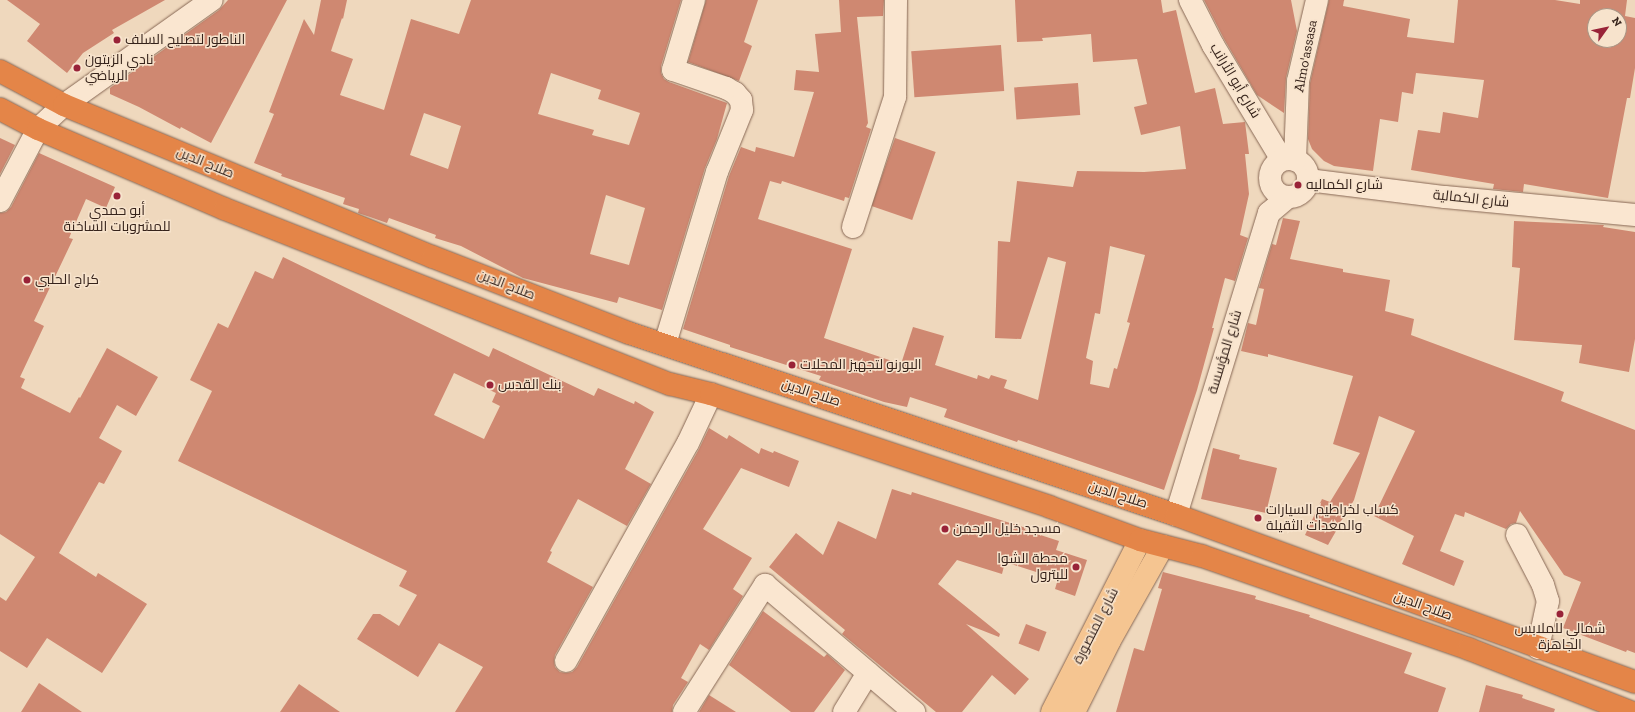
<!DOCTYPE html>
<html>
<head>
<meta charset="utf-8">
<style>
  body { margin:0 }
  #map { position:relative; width:1635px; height:712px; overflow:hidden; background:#efd8bd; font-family:"Zilla Slab",Cairo,serif }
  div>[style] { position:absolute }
  .building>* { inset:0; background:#cf8871; transform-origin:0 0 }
  .roads { filter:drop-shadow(0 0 1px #886855) drop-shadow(0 0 1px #886855) }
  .minor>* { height:22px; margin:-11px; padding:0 11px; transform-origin:11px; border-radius:11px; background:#fae6d0 }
  .minor>.ring { margin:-11px; padding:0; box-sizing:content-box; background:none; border:22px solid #fae6d0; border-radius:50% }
  .major>* { height:22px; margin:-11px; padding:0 11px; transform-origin:11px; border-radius:11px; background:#f5c591 }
  .highway>* { height:22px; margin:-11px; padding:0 11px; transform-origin:11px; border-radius:11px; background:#e48548 }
  .dots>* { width:11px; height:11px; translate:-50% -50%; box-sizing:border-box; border:2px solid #f7e3cc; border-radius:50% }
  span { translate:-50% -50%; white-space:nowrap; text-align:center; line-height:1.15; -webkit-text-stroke:3px #f7e3cc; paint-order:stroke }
  .poi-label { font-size:14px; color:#36231b }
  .left { translate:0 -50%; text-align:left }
  .right { translate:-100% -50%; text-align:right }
  .street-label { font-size:14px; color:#36231b }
  .north { position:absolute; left:1587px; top:8px; width:40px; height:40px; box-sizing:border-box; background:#f7e3cc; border:1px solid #aa9685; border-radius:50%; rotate:57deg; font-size:11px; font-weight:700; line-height:16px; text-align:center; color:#36231b }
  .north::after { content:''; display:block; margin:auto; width:14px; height:18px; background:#992338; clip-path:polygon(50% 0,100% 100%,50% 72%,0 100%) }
</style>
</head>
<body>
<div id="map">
  <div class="building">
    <i style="clip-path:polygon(7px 0,165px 0,112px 30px,114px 33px,83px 53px,67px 73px,27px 41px,40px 24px)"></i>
    <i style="clip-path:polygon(228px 0,287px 0,211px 143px,181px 127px,180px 129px,139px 107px,110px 94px,110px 88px,219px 10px)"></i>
    <i style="clip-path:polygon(evenodd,321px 0,347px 0,343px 19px,342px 18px,331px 51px,353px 59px,340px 95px,384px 110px,411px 19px,459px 34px,471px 0,681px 0,661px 66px,661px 73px,664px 79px,669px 82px,727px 103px,717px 139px,705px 168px,662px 310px,619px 297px,617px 303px,523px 278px,461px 246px,435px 238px,436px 235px,389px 218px,387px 223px,370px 217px,358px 213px,359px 209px,343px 204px,345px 198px,281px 176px,282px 174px,254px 163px,274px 114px,269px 112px,304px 19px,314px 35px,321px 0,551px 73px,601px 90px,598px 99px,640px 113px,629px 145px,592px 135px,594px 130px,538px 114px,551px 73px,321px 0,424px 113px,461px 126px,448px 169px,410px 155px,424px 113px,321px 0,606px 195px,645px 208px,629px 265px,590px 254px,606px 195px)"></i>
    <i style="clip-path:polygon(706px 0,758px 0,744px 42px,752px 46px,739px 81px,688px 62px)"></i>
    <i style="clip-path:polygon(evenodd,839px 0,884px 0,883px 16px,857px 17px,868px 123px,866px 127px,871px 129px,849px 198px,845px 197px,844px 201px,782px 181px,781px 184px,770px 181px,758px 219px,852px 249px,824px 338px,901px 364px,913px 327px,944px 336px,935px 365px,977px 379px,978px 375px,989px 379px,991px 375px,1007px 380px,1004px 388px,1038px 400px,1066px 262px,1048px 257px,1021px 339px,995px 338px,998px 241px,1010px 242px,1017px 181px,1073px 187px,1077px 171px,1144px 172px,1186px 169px,1180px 126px,1141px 135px,1134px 107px,1147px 104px,1137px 59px,1093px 62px,1091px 34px,1042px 38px,1043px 41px,1017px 42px,1015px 0,1161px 0,1163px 13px,1176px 10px,1195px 93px,1215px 88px,1223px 124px,1245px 122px,1249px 154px,1245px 154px,1249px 194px,1240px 235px,1248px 238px,1235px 281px,1225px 278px,1212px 328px,1214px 328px,1197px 390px,1164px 490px,1018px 440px,1017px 442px,944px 417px,947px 409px,910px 397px,907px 407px,884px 402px,819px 380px,821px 376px,730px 347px,730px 345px,683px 329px,729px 176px,741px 147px,755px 152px,756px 147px,794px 157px,814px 92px,794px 90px,796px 70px,819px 72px,815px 34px,841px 32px,839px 0,1110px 246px,1145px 255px,1127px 322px,1130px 323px,1117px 369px,1114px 368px,1109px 388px,1090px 384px,1093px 361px,1086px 358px,1095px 313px,1100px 314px,1110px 246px)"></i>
    <i style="clip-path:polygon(1204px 0,1291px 0,1297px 31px,1286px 78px,1284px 113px,1257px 95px,1224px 39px)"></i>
    <i style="clip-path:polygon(evenodd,1329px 0,1344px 0,1343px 6px,1410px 19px,1407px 37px,1454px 43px,1458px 0,1555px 0,1580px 4px,1580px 0,1627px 0,1625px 16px,1635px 18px,1635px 68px,1630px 98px,1627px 98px,1608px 198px,1524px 184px,1523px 192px,1493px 189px,1494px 184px,1411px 170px,1418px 130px,1440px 133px,1443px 112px,1478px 118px,1484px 80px,1416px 73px,1413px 94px,1402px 92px,1398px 122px,1380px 119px,1373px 171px,1334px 166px,1324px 161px,1312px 149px,1308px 139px,1310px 83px,1329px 0,1595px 16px,1619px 16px,1619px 40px,1595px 40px,1595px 16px)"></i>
    <i style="left:1001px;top:45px;width:46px;height:90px;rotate:86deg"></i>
    <i style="left:1078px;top:83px;width:32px;height:64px;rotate:86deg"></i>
    <i style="clip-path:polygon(0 138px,15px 145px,0 174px)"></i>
    <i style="left:895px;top:138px;width:43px;height:72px;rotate:19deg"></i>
    <i style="clip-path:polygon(39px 153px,115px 187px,106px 208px,86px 199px,69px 238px,73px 239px,34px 321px,44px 326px,20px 377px,25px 379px,21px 388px,70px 413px,79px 397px,80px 398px,107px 348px,158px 377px,136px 416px,117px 405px,99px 438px,122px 451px,104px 484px,99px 482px,59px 553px,96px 577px,98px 573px,147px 604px,102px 673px,47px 638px,27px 668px,0 651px,0 597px,6px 601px,35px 557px,0 534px,0 213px,6px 212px,11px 207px)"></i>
    <i style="clip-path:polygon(1283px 218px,1300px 221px,1290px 259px,1343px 269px,1343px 272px,1390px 280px,1385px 311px,1414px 319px,1411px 335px,1564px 392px,1561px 401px,1635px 430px,1635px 653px,1627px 650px,1626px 652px,1563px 628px,1581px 582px,1564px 575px,1520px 511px,1516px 523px,1511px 524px,1506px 529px,1465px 512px,1464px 517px,1455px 514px,1440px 551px,1464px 561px,1454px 586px,1402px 564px,1414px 536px,1374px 516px,1415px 431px,1379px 416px,1354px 500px,1328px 545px,1305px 535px,1322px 499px,1330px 502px,1360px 453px,1333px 444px,1353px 376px,1268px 354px,1268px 357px,1241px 351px,1248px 323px,1256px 325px,1264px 289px,1259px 288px,1272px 244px,1276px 245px)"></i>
    <i style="clip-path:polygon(1514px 221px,1604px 225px,1603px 227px,1635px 232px,1635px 339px,1629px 372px,1579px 363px,1582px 345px,1514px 340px,1520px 268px,1512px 267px)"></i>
    <i style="clip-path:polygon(evenodd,283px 257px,489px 357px,493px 348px,594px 396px,598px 388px,634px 404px,635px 401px,654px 412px,625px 469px,651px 484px,627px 526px,578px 499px,550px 551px,552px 552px,547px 562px,593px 587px,555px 655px,554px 661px,555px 667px,560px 672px,566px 673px,572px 672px,577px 667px,699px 449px,709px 428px,727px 439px,729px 435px,759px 454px,761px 448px,773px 453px,774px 451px,799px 461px,789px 487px,741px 468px,703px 529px,752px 558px,733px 589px,743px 596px,709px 650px,700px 644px,681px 678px,688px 682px,673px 705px,672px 712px,455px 712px,483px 667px,439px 643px,418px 677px,357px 639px,373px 614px,380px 614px,399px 626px,417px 595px,399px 586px,407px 571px,178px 461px,212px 391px,190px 380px,218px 323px,228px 328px,255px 271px,273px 279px,283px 257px,454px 373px,496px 393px,492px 402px,500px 406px,484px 439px,434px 415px,454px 373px)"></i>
    <i style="clip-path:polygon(1213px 448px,1240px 455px,1239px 459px,1277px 468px,1266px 513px,1201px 499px)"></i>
    <i style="clip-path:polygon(892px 489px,911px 495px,912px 492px,1026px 528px,1025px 530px,1059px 541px,1056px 550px,1087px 560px,1075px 596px,1055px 589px,1058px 579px,1005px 562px,1002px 574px,957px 560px,938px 584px,1000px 634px,999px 637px,966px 624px,1029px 679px,1015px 695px,992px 675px,962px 712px,936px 712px,842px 634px,845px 630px,769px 567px,796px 533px,823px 555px,838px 521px,876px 539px)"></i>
    <i style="clip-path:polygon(1163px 572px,1256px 596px,1255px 599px,1310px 615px,1309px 617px,1412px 653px,1404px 673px,1446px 688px,1438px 712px,1116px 712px,1134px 648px,1144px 651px,1162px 589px,1158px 588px)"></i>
    <i style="clip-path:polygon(763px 611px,824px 657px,827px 654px,845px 670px,814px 712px,791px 712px,729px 665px)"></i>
    <i style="left:1026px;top:624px;width:22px;height:21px;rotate:21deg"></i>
    <i style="clip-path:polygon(39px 683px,82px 712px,21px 712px)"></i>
    <i style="clip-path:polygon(299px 684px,340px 712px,280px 712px)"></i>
    <i style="clip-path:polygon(1486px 685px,1523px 695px,1522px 698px,1555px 709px,1554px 712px,1479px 712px)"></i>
    <i style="clip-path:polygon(709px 695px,736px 712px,699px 712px)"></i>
  </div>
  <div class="roads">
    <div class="minor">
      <i style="left:1190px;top:0;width:51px;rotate:62.9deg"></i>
      <i style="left:1213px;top:45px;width:134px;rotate:59deg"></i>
      <i class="ring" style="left:1270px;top:159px;width:16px;height:16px"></i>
      <i style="left:1295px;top:160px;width:79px;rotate:-87.8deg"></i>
      <i style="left:1298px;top:81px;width:83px;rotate:-76.8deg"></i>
      <i style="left:1308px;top:180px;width:138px;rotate:7.1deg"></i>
      <i style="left:1445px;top:197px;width:191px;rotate:5.4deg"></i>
      <i style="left:0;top:201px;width:81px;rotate:-62.2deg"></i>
      <i style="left:38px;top:129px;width:35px;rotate:-43deg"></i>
      <i style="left:64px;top:105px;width:181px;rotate:-35.4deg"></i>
      <i style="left:853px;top:227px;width:137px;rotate:-72.1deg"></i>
      <i style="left:895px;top:97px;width:97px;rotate:-89.4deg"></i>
      <i style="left:665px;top:344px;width:180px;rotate:-73.2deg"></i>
      <i style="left:717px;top:172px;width:67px;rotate:-68deg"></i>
      <i style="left:742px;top:110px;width:10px;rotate:-96deg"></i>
      <i style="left:741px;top:100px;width:9px;rotate:-131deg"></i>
      <i style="left:735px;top:93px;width:10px;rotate:-151deg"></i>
      <i style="left:726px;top:88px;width:56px;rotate:-161.2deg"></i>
      <i style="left:673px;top:70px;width:73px;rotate:-73.3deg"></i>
      <i style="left:1176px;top:515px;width:316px;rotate:-72.9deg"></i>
      <i style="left:1269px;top:213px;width:25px;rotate:-40deg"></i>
      <i style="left:1517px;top:535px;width:56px;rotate:62.5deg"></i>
      <i style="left:1543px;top:585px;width:17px;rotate:73deg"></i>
      <i style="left:1548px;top:601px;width:48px;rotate:102deg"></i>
      <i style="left:566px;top:661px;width:250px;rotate:-60.8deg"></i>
      <i style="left:688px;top:443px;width:54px;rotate:-64.9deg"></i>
      <i style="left:684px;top:712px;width:151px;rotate:-57.5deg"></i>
      <i style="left:765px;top:585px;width:196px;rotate:40.4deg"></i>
      <i style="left:844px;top:712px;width:46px;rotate:-58.4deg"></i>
    </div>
    <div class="major">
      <i style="left:1052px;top:712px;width:193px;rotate:-62.9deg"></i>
      <i style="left:1074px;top:712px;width:80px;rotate:-63.4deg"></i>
      <i style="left:1110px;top:640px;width:108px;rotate:-60.6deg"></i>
    </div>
    <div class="highway">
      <i style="left:0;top:71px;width:72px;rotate:28deg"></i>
      <i style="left:64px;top:105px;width:399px;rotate:22.4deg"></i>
      <i style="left:433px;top:257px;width:210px;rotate:21.2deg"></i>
      <i style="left:629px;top:333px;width:576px;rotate:18.4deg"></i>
      <i style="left:1176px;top:515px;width:488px;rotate:20deg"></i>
      <i style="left:0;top:109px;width:43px;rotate:27.8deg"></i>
      <i style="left:38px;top:129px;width:203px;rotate:23.2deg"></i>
      <i style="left:225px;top:209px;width:478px;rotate:21.5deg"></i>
      <i style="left:670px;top:384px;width:42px;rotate:13.7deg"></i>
      <i style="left:711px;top:394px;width:357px;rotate:18.4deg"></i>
      <i style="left:1050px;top:507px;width:96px;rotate:20.1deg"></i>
      <i style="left:1140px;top:540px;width:64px;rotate:14.5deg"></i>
      <i style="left:1202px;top:556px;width:283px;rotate:19.2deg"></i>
      <i style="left:1469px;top:649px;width:174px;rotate:21.3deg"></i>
    </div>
  </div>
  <div class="dots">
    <i style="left:117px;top:40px;background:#992338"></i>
    <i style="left:77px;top:68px;background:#992338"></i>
    <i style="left:1298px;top:185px;background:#992338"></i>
    <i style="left:117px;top:196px;background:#992338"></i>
    <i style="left:27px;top:280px;background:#992338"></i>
    <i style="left:792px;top:365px;background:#992338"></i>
    <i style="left:490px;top:385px;background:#992338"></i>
    <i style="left:1258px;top:518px;background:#992338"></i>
    <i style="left:945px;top:529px;background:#992338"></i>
    <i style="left:1076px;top:567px;background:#992338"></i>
    <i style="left:1560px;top:614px;background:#992338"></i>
  </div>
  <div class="poi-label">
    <span class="left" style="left:125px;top:40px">الناطور لتصليح السلف</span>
    <span class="left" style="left:85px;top:68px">نادي الزيتون<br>الرياضي</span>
    <span class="left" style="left:1306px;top:185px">شارع الكماليه</span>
    <span style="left:117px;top:219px">أبو حمدي<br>للمشروبات الساخنة</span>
    <span class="left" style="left:35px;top:280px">كراج الحلبي</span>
    <span class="left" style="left:800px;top:365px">البورنو لتجهيز المحلات</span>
    <span class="left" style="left:498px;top:385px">بنك القدس</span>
    <span class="left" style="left:1266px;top:518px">كساب لخراطيم السيارات<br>والمعدات الثقيلة</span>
    <span class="left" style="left:953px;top:529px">مسجد خليل الرحمن</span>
    <span class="right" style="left:1068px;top:567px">محطة الشوا<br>للبترول</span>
    <span style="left:1560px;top:637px">شمالي للملابس<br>الجاهزة</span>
  </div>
  <div class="street-label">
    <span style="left:1306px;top:56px;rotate:-79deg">Almo'assasa</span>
    <span style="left:1235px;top:81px;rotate:59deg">شارع أبو الأرانب</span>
    <span style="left:205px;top:163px;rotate:22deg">صلاح الدين</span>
    <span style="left:1471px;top:199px;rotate:6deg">شارع الكمالية</span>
    <span style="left:506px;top:285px;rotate:21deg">صلاح الدين</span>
    <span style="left:1225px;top:352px;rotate:-73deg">شارع المؤسسة</span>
    <span style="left:811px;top:393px;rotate:18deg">صلاح الدين</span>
    <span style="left:1118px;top:495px;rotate:18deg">صلاح الدين</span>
    <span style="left:1423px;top:606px;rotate:20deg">صلاح الدين</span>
    <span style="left:1096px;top:626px;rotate:-63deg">شارع المنصورة</span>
  </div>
  <div class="north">N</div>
</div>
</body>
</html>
